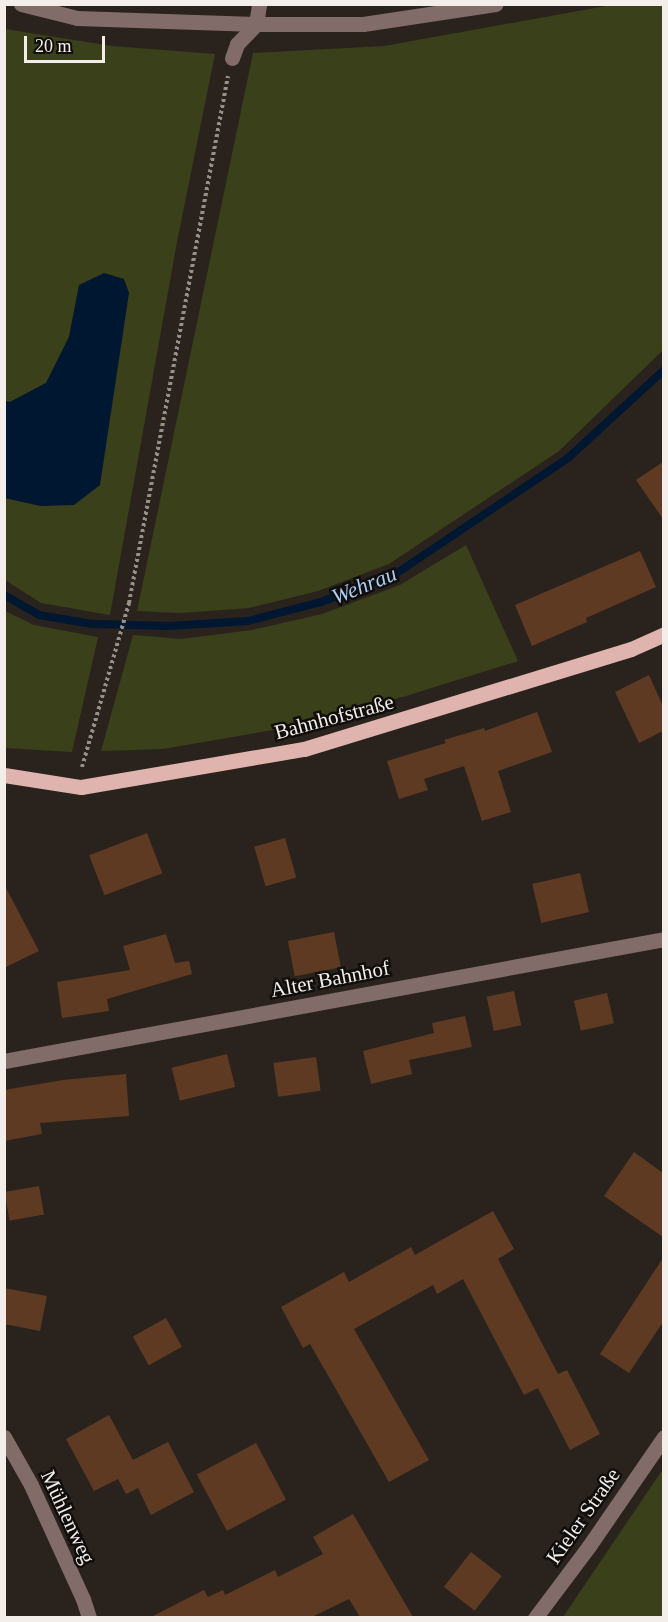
<!DOCTYPE html>
<html>
<head>
<meta charset="utf-8">
<style>
  body { margin:0 }
  #map { position:relative; width:668px; height:1622px; overflow:hidden; background:#2a231d; font-family:Georgia,serif }
  div>[style] { position:absolute }
  .green>* { inset:0; background:#3a4019 }
  .water>* { inset:0; background:#001731 }
  .stream>* { height:8px; margin:-4px; padding:0 4px; transform-origin:4px; border-radius:4px; background:#001731 }
  .building>* { inset:0; background:#5e3a23; transform-origin:0 0 }
  .path>* { height:4px; margin-top:-2px; transform-origin:0; background:repeating-linear-gradient(90deg,#96908b 0 3px,transparent 0 6px) }
  .minor>* { height:15px; margin:-7.5px; padding:0 7.5px; transform-origin:7.5px; border-radius:7.5px; background:#816c69 }
  .major>* { height:15px; margin:-7.5px; padding:0 7.5px; transform-origin:7.5px; border-radius:7.5px; background:#e0b4ae }
  span { translate:-50% -50%; white-space:nowrap; text-align:center; line-height:1.15; -webkit-text-stroke:5px #100d0a; paint-order:stroke }
  .street-label { font-size:21px; color:#f3eeea }
  .water-label { font-size:22px; color:#a6cff9; font-style:italic }
  .frame { position:absolute; inset:0; border:6px solid #f3eeea; pointer-events:none }
  .scale { position:absolute; left:24px; top:36px; width:81px; height:27px; box-sizing:border-box; border:3px solid #f3eeea; border-top:0; padding-left:8px; font-size:18px; line-height:21px; white-space:nowrap; color:#f3eeea; -webkit-text-stroke:4px #100d0a; paint-order:stroke }
</style>
</head>
<body>
<div id="map">
  <div class="green">
    <i style="clip-path:polygon(617px 4px,663px 5px,663px 350px,559px 451px,389px 564px,318px 591px,249px 608px,181px 613px,137px 611px,253px 53px,384px 46px)"></i>
    <i style="clip-path:polygon(5px 29px,112px 46px,215px 54px,177px 242px,110px 615px,41px 603px,5px 580px,4px 498px,41px 506px,79px 285px,69px 337px,46px 383px,10px 402px,5px 401px)"></i>
    <i style="clip-path:polygon(466px 545px,518px 661px,406px 696px,285px 728px,163px 749px,101px 751px,133px 635px,181px 639px,252px 630px,322px 614px,400px 585px)"></i>
    <i style="clip-path:polygon(5px 611px,34px 625px,98px 637px,72px 752px,5px 748px)"></i>
    <i style="clip-path:polygon(663px 1469px,663px 1617px,563px 1617px)"></i>
  </div>
  <div class="water">
    <i style="clip-path:polygon(104px 273px,124px 279px,129px 293px,100px 485px,74px 505px,41px 506px,5px 498px,5px 401px,10px 402px,46px 383px,69px 337px,79px 285px)"></i>
  </div>
  <div class="stream">
    <i style="left:4px;top:595px;width:40px;rotate:29.7deg"></i>
    <i style="left:39px;top:615px;width:54px;rotate:9.6deg"></i>
    <i style="left:92px;top:624px;width:77px;rotate:1.5deg"></i>
    <i style="left:169px;top:626px;width:79px;rotate:-3.6deg"></i>
    <i style="left:248px;top:621px;width:75px;rotate:-14.6deg"></i>
    <i style="left:321px;top:602px;width:78px;rotate:-20.3deg"></i>
    <i style="left:394px;top:575px;width:210px;rotate:-33.9deg"></i>
    <i style="left:568px;top:458px;width:130px;rotate:-42.5deg"></i>
  </div>
  <div class="building">
    <i style="clip-path:polygon(663px 462px,663px 519px,636px 480px)"></i>
    <i style="clip-path:polygon(640px 551px,656px 587px,586px 618px,587px 622px,532px 646px,515px 605px)"></i>
    <i style="clip-path:polygon(649px 675px,663px 706px,663px 731px,639px 743px,615px 692px)"></i>
    <i style="clip-path:polygon(537px 712px,552px 752px,498px 771px,511px 812px,482px 821px,464px 766px,424px 779px,428px 790px,399px 799px,387px 761px,446px 743px,444px 740px,484px 728px,485px 731px)"></i>
    <i style="left:147px;top:833px;width:43px;height:62px;rotate:69deg"></i>
    <i style="left:285px;top:838px;width:41px;height:32px;rotate:74deg"></i>
    <i style="left:580px;top:873px;width:40px;height:49px;rotate:77deg"></i>
    <i style="clip-path:polygon(4px 884px,39px 951px,4px 968px)"></i>
    <i style="left:334px;top:932px;width:36px;height:47px;rotate:79deg"></i>
    <i style="clip-path:polygon(166px 934px,175px 963px,189px 961px,192px 974px,107px 999px,109px 1011px,62px 1018px,57px 982px,130px 970px,123px 946px)"></i>
    <i style="left:514px;top:991px;width:35px;height:28px;rotate:78deg"></i>
    <i style="left:607px;top:993px;width:31px;height:34px;rotate:77deg"></i>
    <i style="clip-path:polygon(465px 1016px,472px 1047px,409px 1060px,412px 1074px,371px 1084px,363px 1051px,434px 1033px,432px 1023px)"></i>
    <i style="left:227px;top:1054px;width:34px;height:57px;rotate:76deg"></i>
    <i style="left:316px;top:1057px;width:34px;height:43px;rotate:82deg"></i>
    <i style="clip-path:polygon(126px 1074px,129px 1116px,40px 1123px,42px 1134px,4px 1141px,4px 1090px,63px 1080px)"></i>
    <i style="clip-path:polygon(634px 1152px,663px 1173px,663px 1237px,604px 1196px)"></i>
    <i style="left:39px;top:1186px;width:29px;height:35px;rotate:80deg"></i>
    <i style="clip-path:polygon(493px 1211px,514px 1249px,498px 1259px,558px 1374px,567px 1370px,600px 1434px,570px 1450px,538px 1388px,524px 1395px,463px 1279px,437px 1294px,433px 1285px,354px 1329px,429px 1460px,389px 1482px,310px 1344px,303px 1348px,281px 1307px,344px 1272px,349px 1282px,411px 1247px,415px 1255px)"></i>
    <i style="clip-path:polygon(663px 1258px,663px 1322px,629px 1373px,600px 1354px)"></i>
    <i style="clip-path:polygon(4px 1288px,47px 1296px,40px 1331px,4px 1324px)"></i>
    <i style="left:166px;top:1318px;width:33px;height:38px;rotate:61deg"></i>
    <i style="clip-path:polygon(109px 1415px,133px 1460px,168px 1442px,194px 1492px,151px 1515px,138px 1488px,126px 1494px,118px 1479px,94px 1491px,66px 1439px)"></i>
    <i style="left:256px;top:1443px;width:64px;height:67px;rotate:62deg"></i>
    <i style="clip-path:polygon(353px 1514px,413px 1617px,360px 1617px,349px 1599px,312px 1617px,151px 1617px,204px 1590px,208px 1597px,223px 1590px,225px 1595px,275px 1570px,278px 1577px,323px 1554px,313px 1537px)"></i>
    <i style="left:471px;top:1552px;width:39px;height:44px;rotate:38deg"></i>
  </div>
  <div class="path">
    <i style="left:82px;top:767px;width:171px;rotate:-74deg"></i>
    <i style="left:129px;top:603px;width:536px;rotate:-79.36deg"></i>
  </div>
  <div class="minor">
    <i style="left:21px;top:4px;width:58px;rotate:14deg"></i>
    <i style="left:77px;top:18px;width:179px;rotate:1.9deg"></i>
    <i style="left:256px;top:24px;width:107px"></i>
    <i style="left:363px;top:24px;width:134px;rotate:-8.6deg"></i>
    <i style="left:232px;top:58px;width:15px;rotate:-70deg"></i>
    <i style="left:237px;top:44px;width:28px;rotate:-46deg"></i>
    <i style="left:256px;top:24px;width:20px;rotate:-81deg"></i>
    <i style="left:4px;top:1061px;width:671px;rotate:-10.47deg"></i>
    <i style="left:4px;top:1437px;width:55px;rotate:60.6deg"></i>
    <i style="left:31px;top:1485px;width:125px;rotate:65.5deg"></i>
    <i style="left:83px;top:1599px;width:20px;rotate:72deg"></i>
    <i style="left:535px;top:1618px;width:90px;rotate:-53.1deg"></i>
    <i style="left:589px;top:1546px;width:132px;rotate:-55.5deg"></i>
  </div>
  <div class="major">
    <i style="left:4px;top:775px;width:78px;rotate:8.9deg"></i>
    <i style="left:81px;top:787px;width:226px;rotate:-9.7deg"></i>
    <i style="left:304px;top:749px;width:342px;rotate:-17deg"></i>
    <i style="left:631px;top:649px;width:36px;rotate:-24deg"></i>
  </div>
  <div class="street-label">
    <span style="left:334px;top:717px;rotate:-15deg">Bahnhofstraße</span>
    <span style="left:330px;top:979px;rotate:-11deg">Alter Bahnhof</span>
    <span style="left:583px;top:1516px;rotate:-55deg">Kieler Straße</span>
    <span style="left:68px;top:1517px;rotate:65deg">Mühlenweg</span>
  </div>
  <div class="water-label">
    <span style="left:364px;top:585px;rotate:-22deg">Wehrau</span>
  </div>
  <div class="frame"></div>
  <div class="scale">20 m</div>
</div>
</body>
</html>
